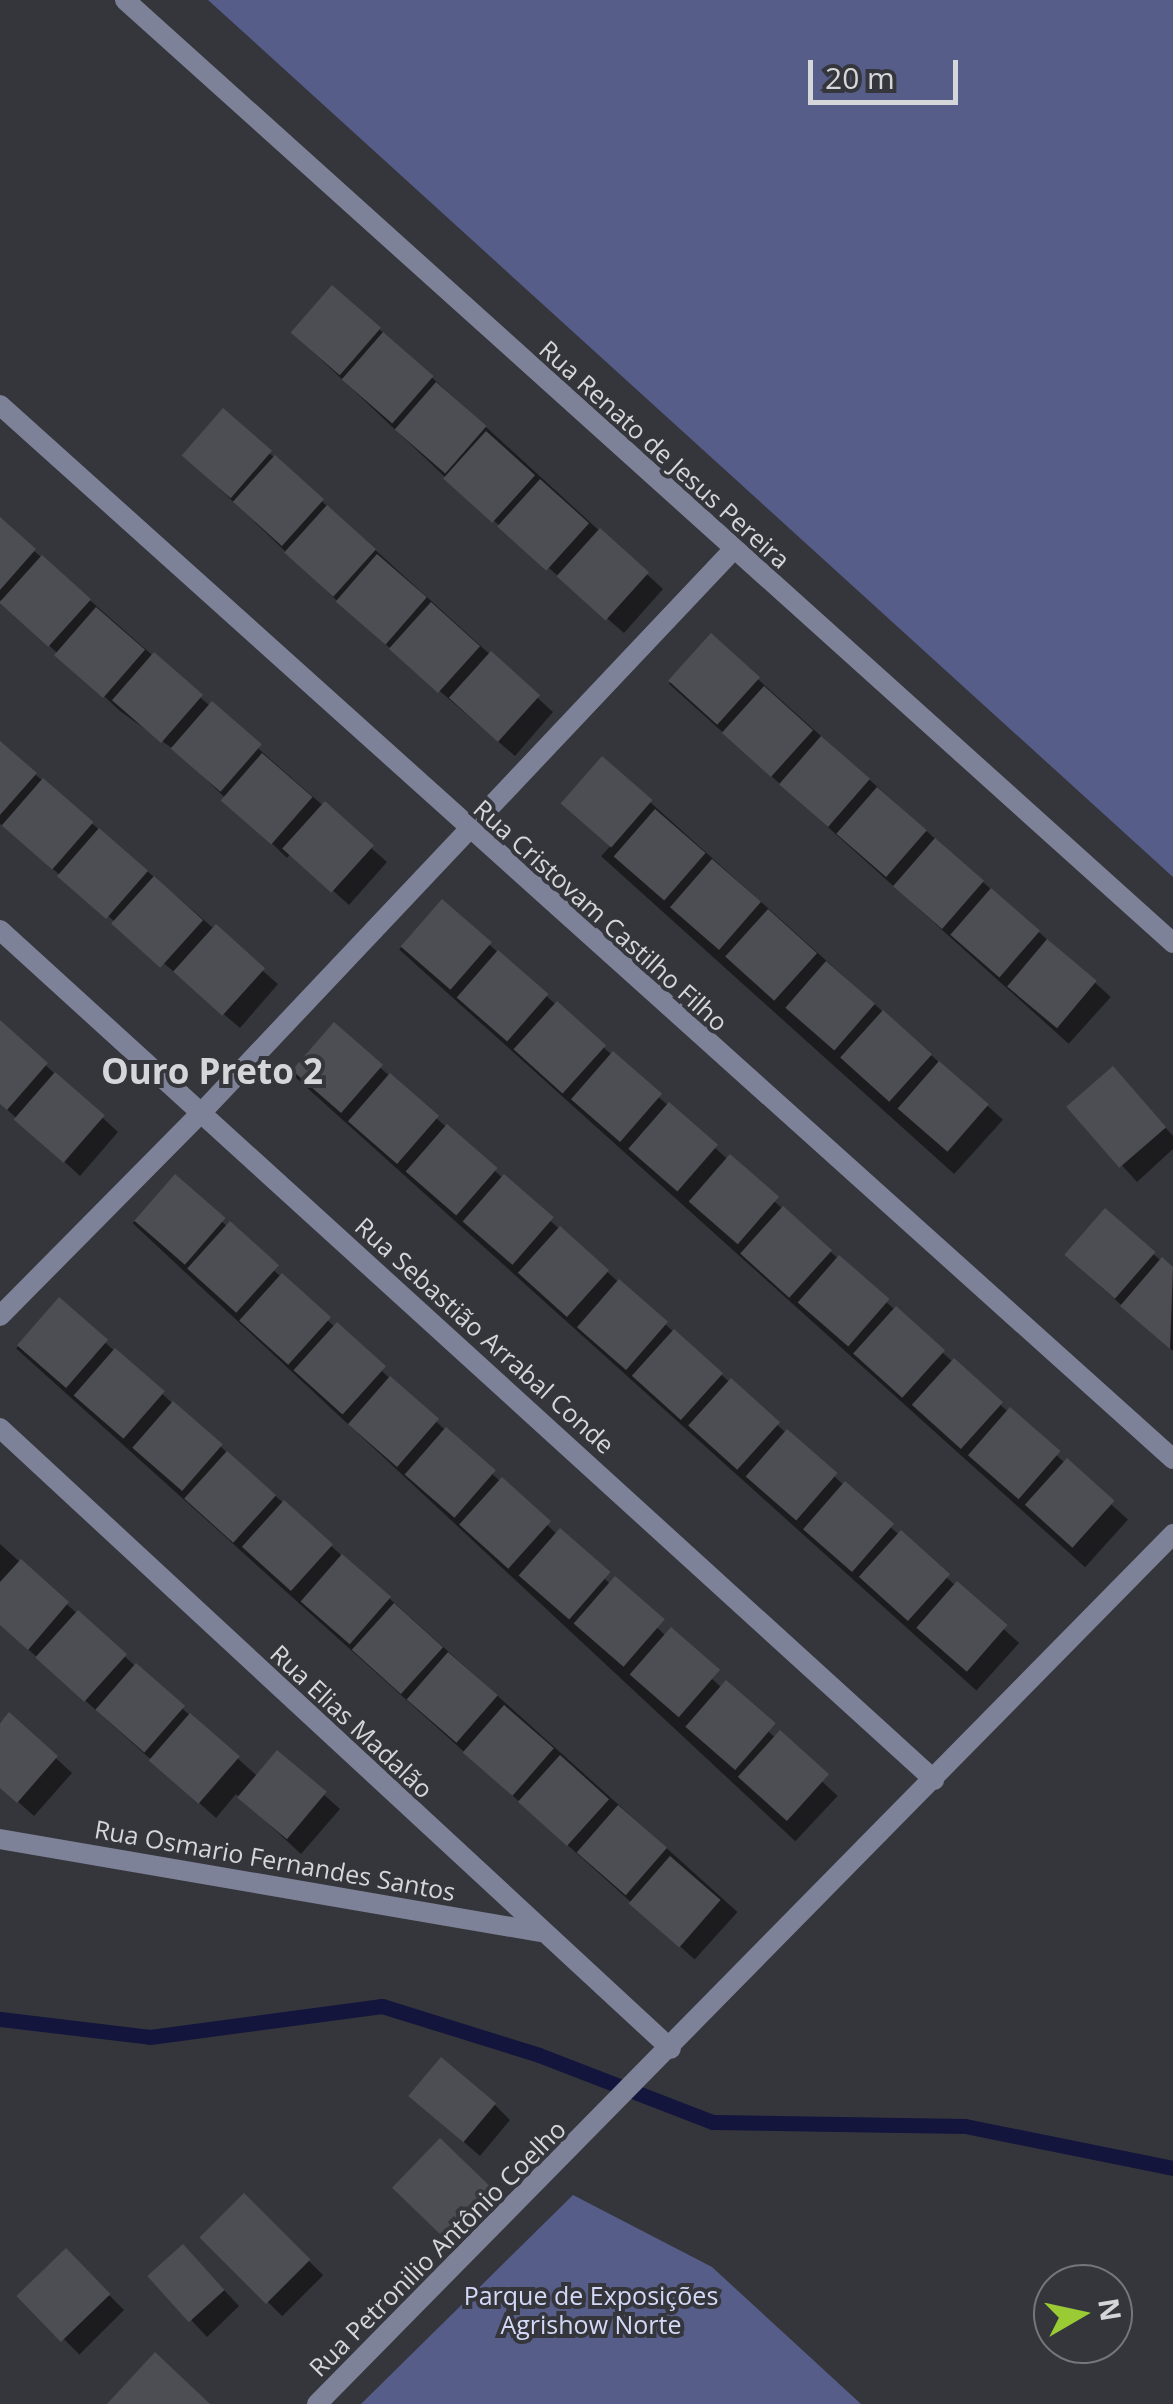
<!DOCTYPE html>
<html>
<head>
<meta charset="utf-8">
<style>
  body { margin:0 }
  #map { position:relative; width:1173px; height:2404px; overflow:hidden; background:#35363b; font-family:"Open Sans",sans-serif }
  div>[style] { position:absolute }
  .green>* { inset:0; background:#565d89 }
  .shadow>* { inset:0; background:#0007; transform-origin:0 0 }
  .stream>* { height:15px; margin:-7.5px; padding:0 7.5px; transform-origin:7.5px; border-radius:7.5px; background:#13153c }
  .building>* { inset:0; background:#4d4e53; transform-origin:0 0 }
  .street>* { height:20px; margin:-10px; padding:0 10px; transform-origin:10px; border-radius:10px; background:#7e8298 }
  span { translate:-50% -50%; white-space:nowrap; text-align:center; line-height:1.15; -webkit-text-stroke:8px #35363b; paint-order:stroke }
  .street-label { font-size:25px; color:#d5d6d9 }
  .park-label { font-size:25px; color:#d3d9f7 }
  .district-label { font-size:35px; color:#d5d6d9; font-weight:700 }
  .north { position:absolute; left:1033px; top:2264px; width:100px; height:100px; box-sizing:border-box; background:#35363b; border:2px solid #75767a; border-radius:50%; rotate:81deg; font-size:28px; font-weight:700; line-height:40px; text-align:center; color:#d5d6d9 }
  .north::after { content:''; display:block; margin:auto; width:35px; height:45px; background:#9acb34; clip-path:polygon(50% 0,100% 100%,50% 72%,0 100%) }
  .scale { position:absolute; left:808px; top:60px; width:150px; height:45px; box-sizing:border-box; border:5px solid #d5d6d9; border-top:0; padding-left:12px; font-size:30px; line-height:35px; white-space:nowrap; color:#d5d6d9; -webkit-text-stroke:8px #35363b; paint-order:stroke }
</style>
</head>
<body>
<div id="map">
  <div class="green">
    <i style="clip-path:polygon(208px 0,1173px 0,1173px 877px)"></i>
    <i style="clip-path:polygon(573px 2195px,712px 2267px,861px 2404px,361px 2404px)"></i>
  </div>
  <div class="shadow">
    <i style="clip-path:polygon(379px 329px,663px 589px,624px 633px,463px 494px,308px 347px)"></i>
    <i style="clip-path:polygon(223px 411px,553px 712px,515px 756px,354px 617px,200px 470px)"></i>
    <i style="clip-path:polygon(0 521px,387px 862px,349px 905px,291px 853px,287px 858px,180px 754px,120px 711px,0 600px)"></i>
    <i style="left:711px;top:637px;width:538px;height:63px;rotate:42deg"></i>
    <i style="clip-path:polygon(0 744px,278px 984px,240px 1028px,0 824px)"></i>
    <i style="left:650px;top:802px;width:475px;height:73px;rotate:42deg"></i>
    <i style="left:442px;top:902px;width:923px;height:64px;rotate:42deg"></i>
    <i style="clip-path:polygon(0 1023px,118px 1132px,80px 1176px,0 1103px)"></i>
    <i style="left:334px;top:1026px;width:922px;height:64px;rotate:42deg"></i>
    <i style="clip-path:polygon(1128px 1085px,1173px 1136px,1173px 1149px,1137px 1182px,1070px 1108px)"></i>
    <i style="left:175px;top:1178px;width:906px;height:62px;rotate:43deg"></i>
    <i style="clip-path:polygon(1153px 1254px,1173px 1271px,1173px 1351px,1082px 1270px)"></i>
    <i style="left:59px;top:1301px;width:913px;height:64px;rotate:42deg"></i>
    <i style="clip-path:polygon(0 1544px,257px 1776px,277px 1753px,340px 1809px,301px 1854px,236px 1794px,216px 1818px,0 1624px)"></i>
    <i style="clip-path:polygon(10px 1716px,72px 1773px,34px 1816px,0 1786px,0 1722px)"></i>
    <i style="clip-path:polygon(412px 2097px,495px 2105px,510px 2120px,480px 2156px)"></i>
    <i style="left:441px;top:2142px;width:88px;height:64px;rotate:45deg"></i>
    <i style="left:244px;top:2196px;width:112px;height:58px;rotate:45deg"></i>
    <i style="left:66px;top:2252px;width:82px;height:63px;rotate:45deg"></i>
    <i style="clip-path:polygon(198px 2262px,239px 2306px,207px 2337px,151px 2277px)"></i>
  </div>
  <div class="stream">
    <i style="left:0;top:2019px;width:151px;rotate:6.8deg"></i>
    <i style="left:150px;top:2037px;width:234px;rotate:-7.6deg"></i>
    <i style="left:382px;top:2006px;width:164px;rotate:17.3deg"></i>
    <i style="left:539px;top:2055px;width:186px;rotate:21.1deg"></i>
    <i style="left:713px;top:2122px;width:252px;rotate:0.9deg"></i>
    <i style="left:965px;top:2126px;width:212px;rotate:11.4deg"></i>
  </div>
  <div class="building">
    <i style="left:332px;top:285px;width:65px;height:63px;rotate:41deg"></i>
    <i style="left:383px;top:332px;width:67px;height:63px;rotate:41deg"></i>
    <i style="left:436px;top:382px;width:67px;height:63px;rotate:41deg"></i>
    <i style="left:223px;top:408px;width:65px;height:63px;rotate:41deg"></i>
    <i style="left:486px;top:431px;width:66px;height:64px;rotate:42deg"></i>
    <i style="left:275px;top:455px;width:66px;height:63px;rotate:42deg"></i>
    <i style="left:540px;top:479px;width:66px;height:64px;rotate:42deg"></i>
    <i style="left:327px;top:505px;width:66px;height:64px;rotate:42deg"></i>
    <i style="clip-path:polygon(0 517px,36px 549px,0 590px)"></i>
    <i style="left:600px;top:528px;width:66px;height:65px;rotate:42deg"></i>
    <i style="left:377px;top:554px;width:66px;height:63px;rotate:41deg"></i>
    <i style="left:42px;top:555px;width:66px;height:64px;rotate:42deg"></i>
    <i style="left:431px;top:602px;width:66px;height:63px;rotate:42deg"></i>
    <i style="left:96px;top:607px;width:65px;height:64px;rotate:41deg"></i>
    <i style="left:711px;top:633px;width:66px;height:64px;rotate:42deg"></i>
    <i style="left:491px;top:651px;width:66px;height:63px;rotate:42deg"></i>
    <i style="left:154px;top:652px;width:65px;height:64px;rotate:41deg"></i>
    <i style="left:764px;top:686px;width:66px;height:63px;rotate:42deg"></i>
    <i style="left:212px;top:701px;width:66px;height:63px;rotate:41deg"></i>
    <i style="left:821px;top:736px;width:65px;height:64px;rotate:41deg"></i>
    <i style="clip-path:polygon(0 741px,37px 773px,0 815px)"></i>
    <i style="left:262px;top:753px;width:67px;height:63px;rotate:41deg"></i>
    <i style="left:602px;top:756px;width:67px;height:63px;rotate:41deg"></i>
    <i style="left:43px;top:778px;width:67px;height:63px;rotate:41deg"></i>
    <i style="left:877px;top:787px;width:66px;height:62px;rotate:41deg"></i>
    <i style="left:325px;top:801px;width:66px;height:64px;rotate:42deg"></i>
    <i style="left:655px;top:809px;width:67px;height:63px;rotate:41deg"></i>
    <i style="left:99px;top:828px;width:65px;height:64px;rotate:41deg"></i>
    <i style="left:935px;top:838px;width:65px;height:64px;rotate:41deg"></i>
    <i style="left:712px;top:859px;width:65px;height:64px;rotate:41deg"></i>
    <i style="left:154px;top:876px;width:66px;height:64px;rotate:42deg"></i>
    <i style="left:991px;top:888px;width:65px;height:62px;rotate:41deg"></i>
    <i style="left:442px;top:899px;width:66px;height:63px;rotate:41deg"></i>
    <i style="left:768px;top:909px;width:66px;height:64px;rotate:42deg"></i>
    <i style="left:216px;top:924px;width:66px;height:64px;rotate:42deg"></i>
    <i style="left:1047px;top:939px;width:65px;height:62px;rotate:40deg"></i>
    <i style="left:498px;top:950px;width:67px;height:63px;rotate:41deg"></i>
    <i style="left:826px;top:961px;width:65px;height:62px;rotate:41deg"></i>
    <i style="left:557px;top:1001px;width:66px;height:65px;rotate:42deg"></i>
    <i style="left:883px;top:1010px;width:66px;height:64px;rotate:42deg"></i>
    <i style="clip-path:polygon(0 1020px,48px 1063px,7px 1110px,0 1104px)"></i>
    <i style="left:334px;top:1022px;width:65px;height:64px;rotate:41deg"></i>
    <i style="left:613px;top:1051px;width:65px;height:64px;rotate:41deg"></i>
    <i style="left:939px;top:1061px;width:66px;height:63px;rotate:41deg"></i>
    <i style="left:1113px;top:1066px;width:81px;height:62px;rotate:49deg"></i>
    <i style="left:55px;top:1072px;width:66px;height:63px;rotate:41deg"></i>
    <i style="left:390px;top:1073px;width:65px;height:64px;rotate:41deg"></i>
    <i style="left:669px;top:1102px;width:65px;height:62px;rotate:41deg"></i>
    <i style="left:447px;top:1124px;width:67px;height:63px;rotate:41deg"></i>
    <i style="left:730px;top:1154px;width:65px;height:63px;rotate:41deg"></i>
    <i style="left:175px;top:1174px;width:67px;height:62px;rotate:41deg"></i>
    <i style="left:504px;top:1174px;width:66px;height:63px;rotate:41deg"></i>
    <i style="left:783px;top:1206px;width:66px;height:64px;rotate:42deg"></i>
    <i style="left:1105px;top:1208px;width:67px;height:62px;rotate:41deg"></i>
    <i style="left:230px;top:1221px;width:66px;height:64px;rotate:42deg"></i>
    <i style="left:560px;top:1226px;width:66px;height:63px;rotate:42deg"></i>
    <i style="left:839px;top:1255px;width:67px;height:63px;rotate:41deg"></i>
    <i style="clip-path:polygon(1162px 1257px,1173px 1267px,1170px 1349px,1120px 1306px)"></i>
    <i style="left:282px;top:1273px;width:66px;height:64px;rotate:42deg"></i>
    <i style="left:619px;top:1279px;width:65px;height:64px;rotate:41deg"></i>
    <i style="left:59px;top:1297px;width:65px;height:64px;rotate:41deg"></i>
    <i style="left:896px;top:1306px;width:66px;height:64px;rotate:42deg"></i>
    <i style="left:337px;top:1322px;width:66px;height:65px;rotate:42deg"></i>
    <i style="left:674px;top:1329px;width:66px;height:63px;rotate:42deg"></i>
    <i style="left:115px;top:1348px;width:66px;height:63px;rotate:41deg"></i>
    <i style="left:954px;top:1358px;width:66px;height:63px;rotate:42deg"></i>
    <i style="left:390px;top:1376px;width:65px;height:64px;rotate:41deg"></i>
    <i style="left:731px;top:1378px;width:66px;height:64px;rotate:42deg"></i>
    <i style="left:173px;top:1401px;width:66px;height:62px;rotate:41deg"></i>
    <i style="left:1010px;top:1407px;width:67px;height:64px;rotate:41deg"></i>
    <i style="left:446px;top:1427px;width:66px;height:63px;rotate:41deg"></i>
    <i style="left:787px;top:1429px;width:67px;height:63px;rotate:41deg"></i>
    <i style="left:227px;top:1451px;width:66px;height:64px;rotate:42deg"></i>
    <i style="left:1067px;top:1458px;width:64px;height:63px;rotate:42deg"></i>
    <i style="left:502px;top:1477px;width:66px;height:64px;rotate:42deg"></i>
    <i style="left:845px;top:1481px;width:65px;height:64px;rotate:41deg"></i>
    <i style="left:284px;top:1500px;width:66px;height:63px;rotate:42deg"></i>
    <i style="left:560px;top:1528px;width:67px;height:63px;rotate:41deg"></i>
    <i style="left:901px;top:1530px;width:66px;height:63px;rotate:42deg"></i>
    <i style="left:342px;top:1554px;width:65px;height:63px;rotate:41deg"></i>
    <i style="clip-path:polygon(21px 1559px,69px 1602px,28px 1650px,0 1625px,0 1582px)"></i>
    <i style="left:615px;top:1576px;width:66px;height:63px;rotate:41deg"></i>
    <i style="left:957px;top:1581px;width:67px;height:62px;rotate:41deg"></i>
    <i style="left:394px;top:1603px;width:66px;height:63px;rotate:42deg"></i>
    <i style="left:78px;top:1610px;width:66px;height:64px;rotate:42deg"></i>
    <i style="left:671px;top:1627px;width:65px;height:63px;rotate:41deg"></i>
    <i style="left:448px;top:1652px;width:66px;height:63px;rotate:41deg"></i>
    <i style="left:136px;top:1663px;width:65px;height:62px;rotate:41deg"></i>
    <i style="left:726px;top:1680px;width:66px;height:62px;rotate:41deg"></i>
    <i style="left:504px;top:1705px;width:66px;height:63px;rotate:41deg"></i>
    <i style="clip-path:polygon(9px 1712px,58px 1756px,17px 1803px,0 1788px,0 1723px)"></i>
    <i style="left:190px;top:1713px;width:66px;height:63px;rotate:41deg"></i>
    <i style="left:780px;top:1730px;width:66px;height:63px;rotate:42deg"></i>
    <i style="left:277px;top:1750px;width:65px;height:62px;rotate:40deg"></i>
    <i style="left:560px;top:1755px;width:66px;height:63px;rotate:42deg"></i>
    <i style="left:618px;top:1805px;width:65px;height:63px;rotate:41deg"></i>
    <i style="left:670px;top:1856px;width:67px;height:63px;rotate:41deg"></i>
    <i style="left:441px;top:2057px;width:72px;height:51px;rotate:40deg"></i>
    <i style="left:440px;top:2138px;width:71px;height:69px;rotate:44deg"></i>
    <i style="left:244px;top:2193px;width:94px;height:63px;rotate:45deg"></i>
    <i style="left:183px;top:2244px;width:62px;height:48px;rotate:48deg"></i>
    <i style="left:66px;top:2248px;width:64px;height:69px;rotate:46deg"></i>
    <i style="clip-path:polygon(155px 2352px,210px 2404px,107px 2404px)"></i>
  </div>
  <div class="street">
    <i style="left:125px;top:0;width:1410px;rotate:41.98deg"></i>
    <i style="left:0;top:405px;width:1577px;rotate:41.94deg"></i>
    <i style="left:0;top:930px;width:1263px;rotate:42.3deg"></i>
    <i style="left:0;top:1316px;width:289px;rotate:-45.3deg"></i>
    <i style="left:203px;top:1111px;width:772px;rotate:-46.63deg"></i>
    <i style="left:0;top:1428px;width:914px;rotate:42.78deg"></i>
    <i style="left:0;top:1839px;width:548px;rotate:9.77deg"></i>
    <i style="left:317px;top:2404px;width:1221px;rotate:-45.46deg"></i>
  </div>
  <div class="street-label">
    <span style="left:665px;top:454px;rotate:42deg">Rua Renato de Jesus Pereira</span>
    <span style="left:601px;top:915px;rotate:42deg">Rua Cristovam Castilho Filho</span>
    <span style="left:485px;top:1335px;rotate:42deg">Rua Sebastião Arrabal Conde</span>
    <span style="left:352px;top:1721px;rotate:43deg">Rua Elias Madalão</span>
    <span style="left:275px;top:1860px;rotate:10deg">Rua Osmario Fernandes Santos</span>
    <span style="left:437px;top:2248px;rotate:-45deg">Rua Petronilio Antônio Coelho</span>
  </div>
  <div class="park-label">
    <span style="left:591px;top:2310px">Parque de Exposições<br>Agrishow Norte</span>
  </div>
  <div class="district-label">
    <span style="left:212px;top:1071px">Ouro Preto 2</span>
  </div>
  <div class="north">N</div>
  <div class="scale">20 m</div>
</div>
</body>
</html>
